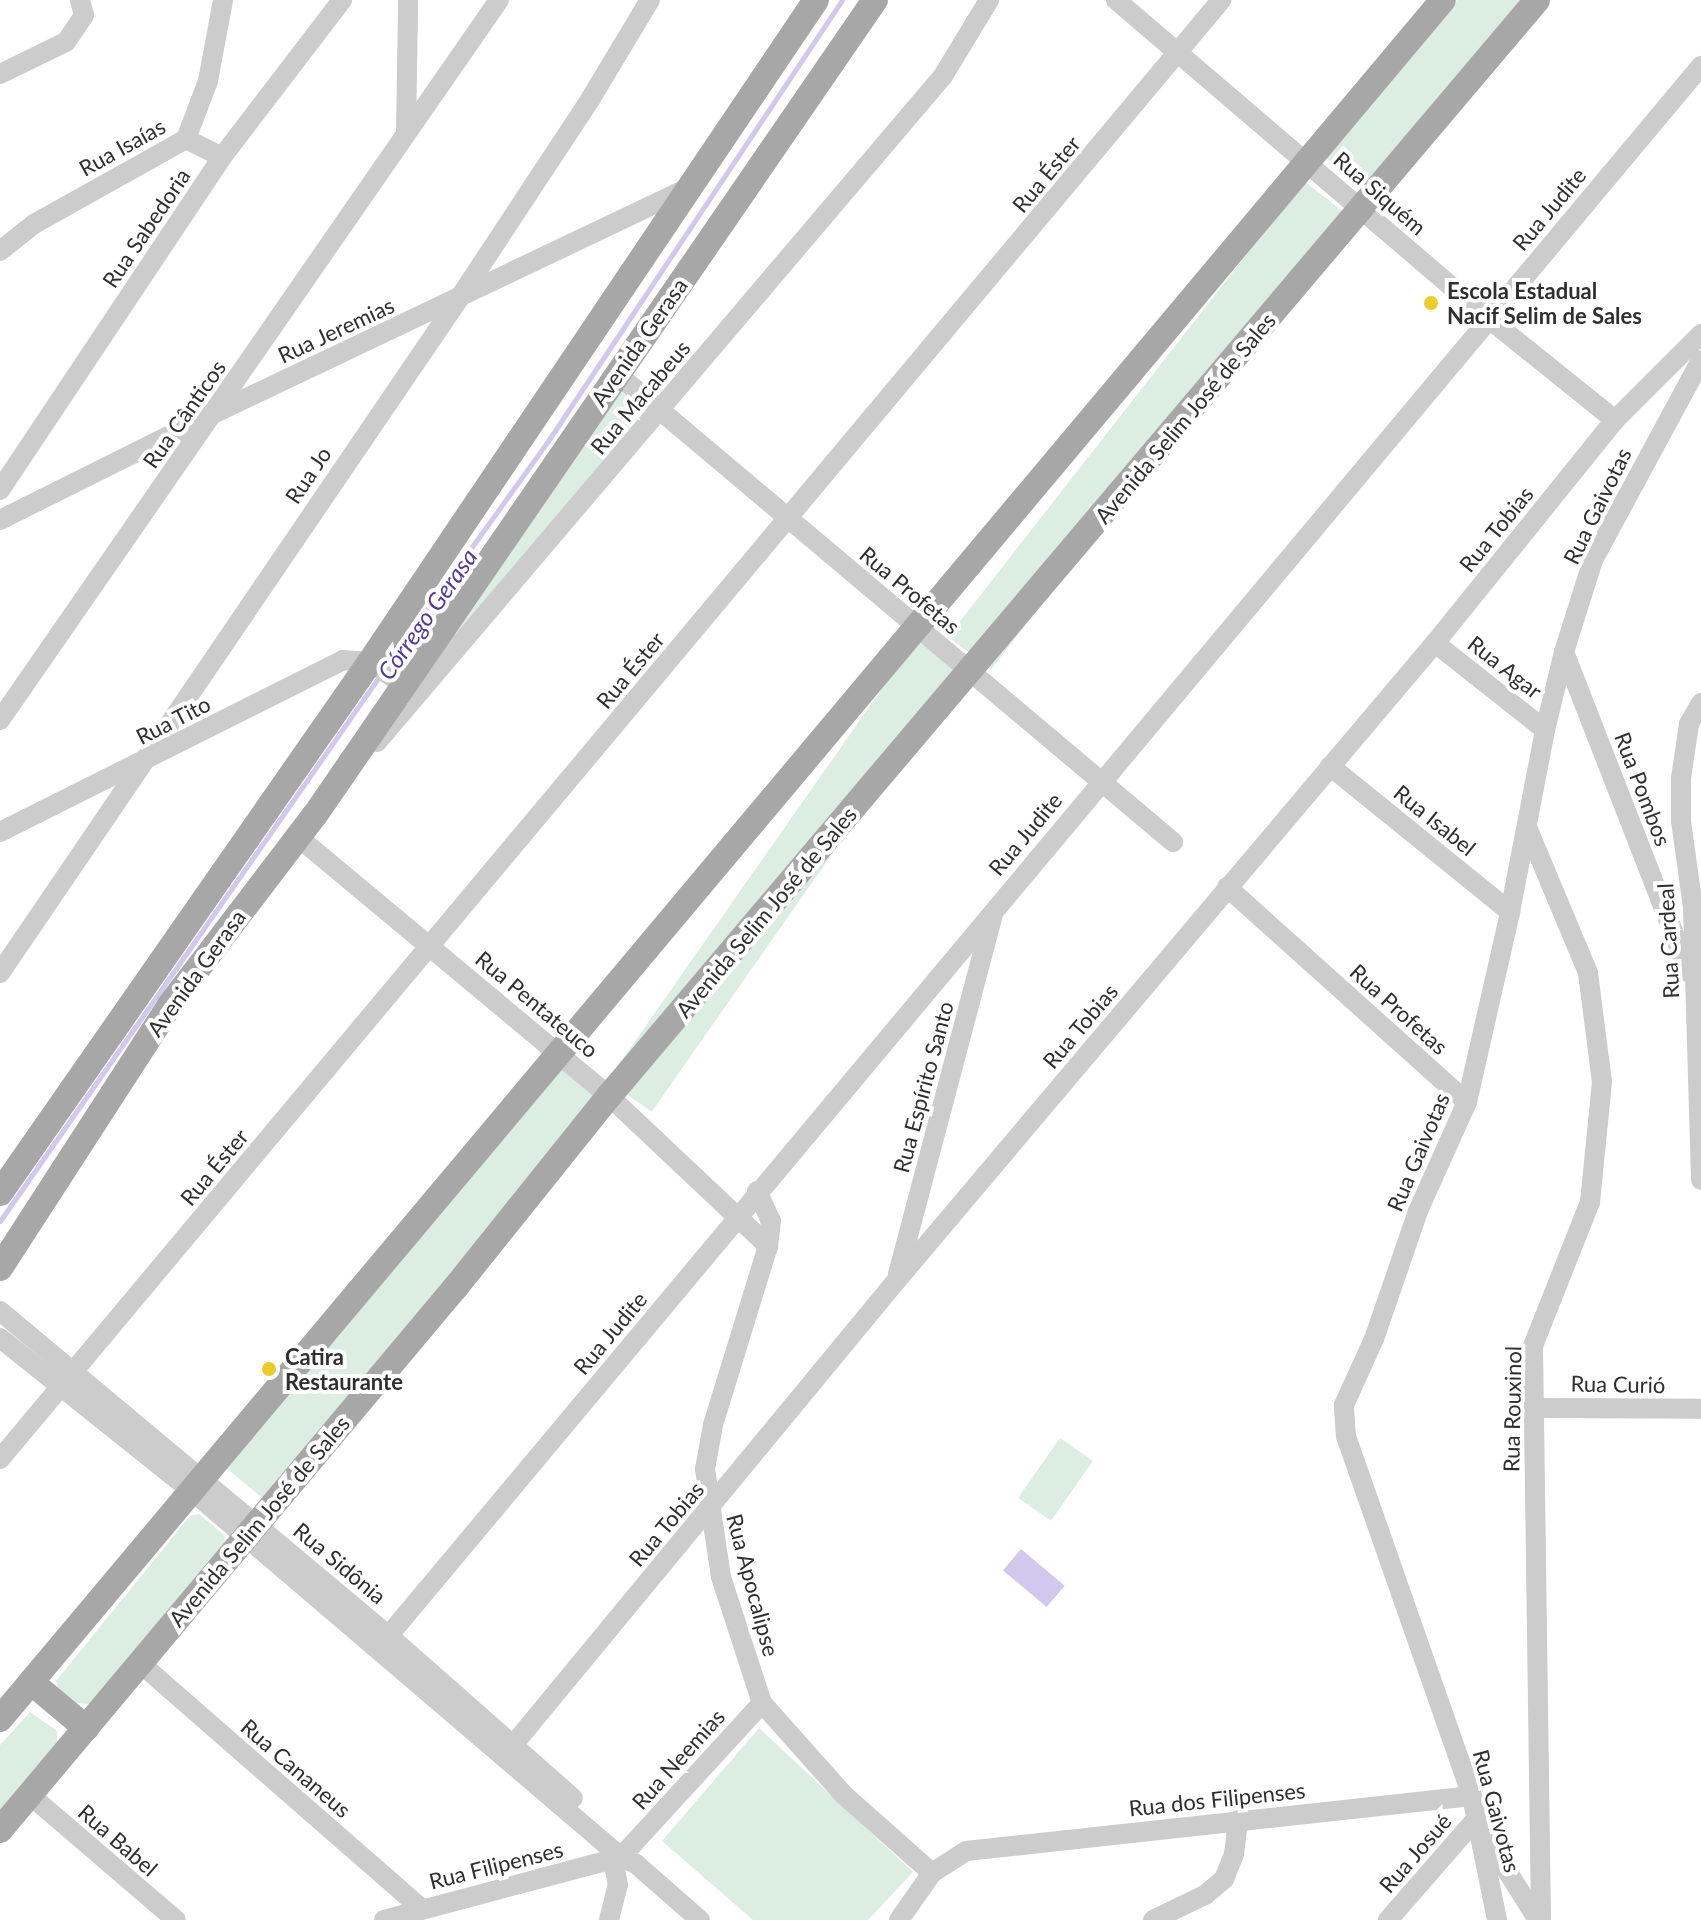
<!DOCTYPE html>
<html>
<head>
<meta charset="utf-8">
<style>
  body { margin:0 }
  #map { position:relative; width:1701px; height:1920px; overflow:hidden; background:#fff; font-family:Lato,sans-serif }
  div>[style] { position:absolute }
  .green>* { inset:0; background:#dcede2; transform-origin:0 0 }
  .water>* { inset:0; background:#d2c7ed; transform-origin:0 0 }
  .stream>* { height:5px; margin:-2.5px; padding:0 2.5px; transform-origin:2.5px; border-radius:2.5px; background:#d2c7ed }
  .minor>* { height:20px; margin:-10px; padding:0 10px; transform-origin:10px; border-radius:10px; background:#ccc }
  .major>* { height:26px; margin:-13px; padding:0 13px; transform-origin:13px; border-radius:13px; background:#a7a7a7 }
  .dots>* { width:22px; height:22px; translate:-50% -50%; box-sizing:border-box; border:4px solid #fff; border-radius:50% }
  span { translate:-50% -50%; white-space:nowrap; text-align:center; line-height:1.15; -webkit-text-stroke:8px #fff; paint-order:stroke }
  .street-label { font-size:22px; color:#2f2f2f }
  .poi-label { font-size:22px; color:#2f2f2f; font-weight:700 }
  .left { translate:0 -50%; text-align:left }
  .water-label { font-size:24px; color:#533994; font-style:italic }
</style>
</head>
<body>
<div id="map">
  <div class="green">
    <i style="clip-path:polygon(1457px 0,1526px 0,1363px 191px,1325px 157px)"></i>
    <i style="left:1304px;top:181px;width:54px;height:578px;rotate:38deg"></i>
    <i style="clip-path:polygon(617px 388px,648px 413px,372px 742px)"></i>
    <i style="left:916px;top:640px;width:54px;height:538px;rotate:35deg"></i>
    <i style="left:560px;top:1065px;width:51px;height:523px;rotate:40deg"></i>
    <i style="left:1060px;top:1438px;width:40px;height:73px;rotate:35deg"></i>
    <i style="clip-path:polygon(199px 1514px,224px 1535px,225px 1543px,90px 1704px,75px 1703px,58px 1688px,56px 1681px,190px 1516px)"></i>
    <i style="clip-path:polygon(30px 1712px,57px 1731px,57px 1742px,0 1811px,0 1745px)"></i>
    <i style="clip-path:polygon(759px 1728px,913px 1872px,868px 1920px,753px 1920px,662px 1841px)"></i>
  </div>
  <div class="water">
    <i style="left:1021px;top:1549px;width:57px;height:28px;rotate:40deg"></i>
  </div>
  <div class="stream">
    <i style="left:387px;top:665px;width:276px;rotate:-54.3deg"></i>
    <i style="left:548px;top:441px;width:530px;rotate:-56.31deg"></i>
    <i style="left:0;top:1221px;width:667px;rotate:-55.14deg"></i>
  </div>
  <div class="minor">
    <i style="left:1116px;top:0;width:489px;rotate:40.5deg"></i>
    <i style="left:1488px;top:318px;width:163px;rotate:38.8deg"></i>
    <i style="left:0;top:74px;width:73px;rotate:-25.9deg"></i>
    <i style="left:66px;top:42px;width:32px;rotate:-56deg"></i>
    <i style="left:84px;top:15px;width:16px;rotate:-105deg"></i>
    <i style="left:406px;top:134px;width:134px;rotate:-89.1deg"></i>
    <i style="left:186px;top:139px;width:40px;rotate:26.6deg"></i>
    <i style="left:0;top:251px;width:43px;rotate:-38.5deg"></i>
    <i style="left:34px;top:224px;width:174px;rotate:-29.2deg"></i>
    <i style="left:186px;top:139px;width:62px;rotate:-69.2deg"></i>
    <i style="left:208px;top:81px;width:82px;rotate:-79.5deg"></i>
    <i style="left:617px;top:374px;width:727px;rotate:40.09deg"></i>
    <i style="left:0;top:490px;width:400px;rotate:-56.3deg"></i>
    <i style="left:222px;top:157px;width:198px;rotate:-52.6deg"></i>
    <i style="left:0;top:520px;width:238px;rotate:-26.5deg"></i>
    <i style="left:213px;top:414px;width:526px;rotate:-25.44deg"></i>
    <i style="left:1435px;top:643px;width:140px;rotate:38.3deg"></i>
    <i style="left:1564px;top:652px;width:344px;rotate:68.7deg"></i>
    <i style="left:1701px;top:703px;width:24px;rotate:120deg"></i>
    <i style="left:1689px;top:724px;width:55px;rotate:98.4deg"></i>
    <i style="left:1681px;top:778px;width:43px;rotate:90deg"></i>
    <i style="left:1681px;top:821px;width:88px;rotate:82.1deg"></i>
    <i style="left:1693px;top:908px;width:272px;rotate:88.3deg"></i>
    <i style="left:0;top:720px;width:876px;rotate:-55.28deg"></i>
    <i style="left:377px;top:742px;width:874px;rotate:-49.64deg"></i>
    <i style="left:943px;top:76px;width:89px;rotate:-58.8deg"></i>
    <i style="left:1330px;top:766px;width:232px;rotate:39deg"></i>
    <i style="left:1527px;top:827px;width:158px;rotate:67.3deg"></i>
    <i style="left:1588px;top:973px;width:110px;rotate:82.7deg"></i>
    <i style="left:1602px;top:1082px;width:121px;rotate:95.7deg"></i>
    <i style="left:1590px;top:1202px;width:155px;rotate:111.6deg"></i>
    <i style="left:1533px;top:1346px;width:574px;rotate:89.2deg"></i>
    <i style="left:0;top:832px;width:384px;rotate:-26.6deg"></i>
    <i style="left:343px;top:660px;width:27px;rotate:4deg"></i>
    <i style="left:370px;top:662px;width:41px;rotate:34.1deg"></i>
    <i style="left:298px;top:837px;width:405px;rotate:39.8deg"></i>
    <i style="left:609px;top:1096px;width:219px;rotate:43.3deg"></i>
    <i style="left:1227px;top:887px;width:322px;rotate:41.9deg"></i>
    <i style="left:0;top:973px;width:814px;rotate:-55.76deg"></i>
    <i style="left:458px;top:300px;width:242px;rotate:-56.6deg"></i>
    <i style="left:591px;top:98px;width:114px;rotate:-59deg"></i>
    <i style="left:757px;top:1191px;width:33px;rotate:65deg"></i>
    <i style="left:771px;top:1221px;width:25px;rotate:97deg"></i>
    <i style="left:768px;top:1246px;width:187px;rotate:107.1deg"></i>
    <i style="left:713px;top:1425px;width:45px;rotate:100.3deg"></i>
    <i style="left:705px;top:1469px;width:109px;rotate:81.6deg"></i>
    <i style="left:721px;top:1577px;width:133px;rotate:72deg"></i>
    <i style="left:762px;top:1703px;width:123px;rotate:48.3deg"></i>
    <i style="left:844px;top:1795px;width:118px;rotate:41.6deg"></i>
    <i style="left:898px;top:1274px;width:371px;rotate:-75.2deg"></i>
    <i style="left:0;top:1311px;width:507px;rotate:39.88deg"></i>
    <i style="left:389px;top:1636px;width:245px;rotate:41.4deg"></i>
    <i style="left:0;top:1338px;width:246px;rotate:38.6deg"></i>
    <i style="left:192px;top:1491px;width:564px;rotate:40.47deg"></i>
    <i style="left:621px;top:1857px;width:17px;rotate:25deg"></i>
    <i style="left:636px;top:1864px;width:85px;rotate:41.2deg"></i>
    <i style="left:1534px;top:1408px;width:167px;rotate:0.3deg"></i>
    <i style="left:0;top:1459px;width:1903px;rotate:-50.07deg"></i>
    <i style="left:379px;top:1647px;width:2061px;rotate:-50.1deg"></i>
    <i style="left:140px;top:1663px;width:373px;rotate:41.1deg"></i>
    <i style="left:504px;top:1756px;width:617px;rotate:-50.46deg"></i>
    <i style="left:897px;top:1280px;width:834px;rotate:-49.82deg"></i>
    <i style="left:1435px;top:643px;width:287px;rotate:-51.1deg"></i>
    <i style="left:1615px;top:420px;width:122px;rotate:-45deg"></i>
    <i style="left:30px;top:1795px;width:192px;rotate:40.6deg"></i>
    <i style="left:1489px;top:1842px;width:92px;rotate:57.9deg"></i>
    <i style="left:384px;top:1920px;width:245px;rotate:-14.9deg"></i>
    <i style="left:621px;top:1857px;width:209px;rotate:-47.5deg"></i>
    <i style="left:609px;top:1920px;width:36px;rotate:-76deg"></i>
    <i style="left:618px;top:1885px;width:25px;rotate:-101deg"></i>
    <i style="left:899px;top:1920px;width:57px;rotate:-54.9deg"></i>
    <i style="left:932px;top:1873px;width:40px;rotate:-32.9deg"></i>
    <i style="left:966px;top:1851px;width:509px;rotate:-6.2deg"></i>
    <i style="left:1153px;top:1920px;width:58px;rotate:-25.7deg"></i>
    <i style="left:1205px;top:1895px;width:25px;rotate:-40deg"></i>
    <i style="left:1224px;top:1879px;width:27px;rotate:-68deg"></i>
    <i style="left:1234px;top:1854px;width:34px;rotate:-83deg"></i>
    <i style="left:1388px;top:1920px;width:137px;rotate:-48.9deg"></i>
    <i style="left:1497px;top:1920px;width:126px;rotate:-101.4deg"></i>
    <i style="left:1472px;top:1796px;width:380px;rotate:-109.3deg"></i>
    <i style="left:1346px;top:1437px;width:32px;rotate:-94deg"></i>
    <i style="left:1344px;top:1405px;width:72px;rotate:-65.6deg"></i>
    <i style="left:1374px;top:1339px;width:135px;rotate:-71deg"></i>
    <i style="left:1418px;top:1211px;width:120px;rotate:-65.8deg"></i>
    <i style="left:1467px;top:1102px;width:195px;rotate:-77.2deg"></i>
    <i style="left:1510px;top:912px;width:185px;rotate:-79.1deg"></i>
    <i style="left:1545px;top:730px;width:80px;rotate:-76.3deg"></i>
    <i style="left:1564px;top:652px;width:96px;rotate:-72.5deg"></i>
    <i style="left:1593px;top:560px;width:227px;rotate:-61.6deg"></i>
  </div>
  <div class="major">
    <i style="left:0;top:1193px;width:647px;rotate:-55.13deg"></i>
    <i style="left:370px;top:662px;width:798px;rotate:-56.03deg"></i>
    <i style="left:0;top:1268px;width:313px;rotate:-57.1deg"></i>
    <i style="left:170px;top:1005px;width:239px;rotate:-52.7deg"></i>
    <i style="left:315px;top:815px;width:989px;rotate:-55.51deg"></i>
    <i style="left:31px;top:1682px;width:72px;rotate:39.9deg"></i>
    <i style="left:0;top:1719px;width:2244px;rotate:-49.99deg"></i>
    <i style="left:0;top:1830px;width:708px;rotate:-49.99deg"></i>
    <i style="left:455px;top:1288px;width:246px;rotate:-51.3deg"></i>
    <i style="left:609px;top:1096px;width:1436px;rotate:-49.74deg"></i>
  </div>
  <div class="dots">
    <i style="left:1431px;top:303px;background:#eccb2a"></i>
    <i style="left:269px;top:1369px;background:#eccb2a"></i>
  </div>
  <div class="street-label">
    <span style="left:122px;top:147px;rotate:-29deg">Rua Isaías</span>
    <span style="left:1046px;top:174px;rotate:-50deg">Rua Éster</span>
    <span style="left:1380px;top:193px;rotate:41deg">Rua Siquém</span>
    <span style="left:1549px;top:209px;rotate:-50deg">Rua Judite</span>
    <span style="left:146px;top:228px;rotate:-56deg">Rua Sabedoria</span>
    <span style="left:336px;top:330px;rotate:-25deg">Rua Jeremias</span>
    <span style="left:639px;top:342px;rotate:-55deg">Avenida Gerasa</span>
    <span style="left:640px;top:397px;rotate:-50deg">Rua Macabeus</span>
    <span style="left:184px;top:414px;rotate:-55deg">Rua Cânticos</span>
    <span style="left:1185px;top:418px;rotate:-50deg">Avenida Selim José de Sales</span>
    <span style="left:308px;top:475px;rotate:-56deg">Rua Jo</span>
    <span style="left:1597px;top:506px;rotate:-64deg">Rua Gaivotas</span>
    <span style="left:1496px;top:529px;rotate:-51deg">Rua Tobias</span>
    <span style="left:910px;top:590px;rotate:40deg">Rua Profetas</span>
    <span style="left:1505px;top:667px;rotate:38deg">Rua Agar</span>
    <span style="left:630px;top:670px;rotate:-50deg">Rua Éster</span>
    <span style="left:173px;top:720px;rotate:-27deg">Rua Tito</span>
    <span style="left:1643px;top:789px;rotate:69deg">Rua Pombos</span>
    <span style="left:1435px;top:820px;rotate:39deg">Rua Isabel</span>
    <span style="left:1025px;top:834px;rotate:-50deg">Rua Judite</span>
    <span style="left:766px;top:912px;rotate:-50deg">Avenida Selim José de Sales</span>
    <span style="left:1668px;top:941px;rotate:-93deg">Rua Cardeal</span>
    <span style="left:196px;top:973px;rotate:-54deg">Avenida Gerasa</span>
    <span style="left:537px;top:1004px;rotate:40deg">Rua Pentateuco</span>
    <span style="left:1399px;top:1009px;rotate:42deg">Rua Profetas</span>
    <span style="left:1080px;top:1026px;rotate:-50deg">Rua Tobias</span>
    <span style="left:923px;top:1087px;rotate:-75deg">Rua Espírito Santo</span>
    <span style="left:1418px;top:1152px;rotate:-67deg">Rua Gaivotas</span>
    <span style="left:214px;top:1167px;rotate:-50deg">Rua Éster</span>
    <span style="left:610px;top:1333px;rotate:-50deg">Rua Judite</span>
    <span style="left:1618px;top:1384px;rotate:1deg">Rua Curió</span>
    <span style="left:1512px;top:1409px;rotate:-89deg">Rua Rouxinol</span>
    <span style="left:259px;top:1521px;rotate:-50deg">Avenida Selim José de Sales</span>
    <span style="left:666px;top:1524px;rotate:-50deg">Rua Tobias</span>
    <span style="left:340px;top:1563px;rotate:40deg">Rua Sidônia</span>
    <span style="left:753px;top:1585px;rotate:75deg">Rua Apocalipse</span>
    <span style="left:678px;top:1759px;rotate:-48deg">Rua Neemias</span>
    <span style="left:296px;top:1768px;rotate:41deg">Rua Cananeus</span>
    <span style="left:1217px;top:1799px;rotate:-6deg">Rua dos Filipenses</span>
    <span style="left:1497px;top:1811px;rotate:75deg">Rua Gaivotas</span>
    <span style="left:118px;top:1840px;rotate:41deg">Rua Babel</span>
    <span style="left:1415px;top:1853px;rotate:-49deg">Rua Josué</span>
    <span style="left:496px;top:1865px;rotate:-14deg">Rua Filipenses</span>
  </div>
  <div class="poi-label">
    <span class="left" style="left:1447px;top:303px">Escola Estadual<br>Nacif Selim de Sales</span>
    <span class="left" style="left:285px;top:1369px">Catira<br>Restaurante</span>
  </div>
  <div class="water-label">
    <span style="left:427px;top:614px;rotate:-55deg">Córrego Gerasa</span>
  </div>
</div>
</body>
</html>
